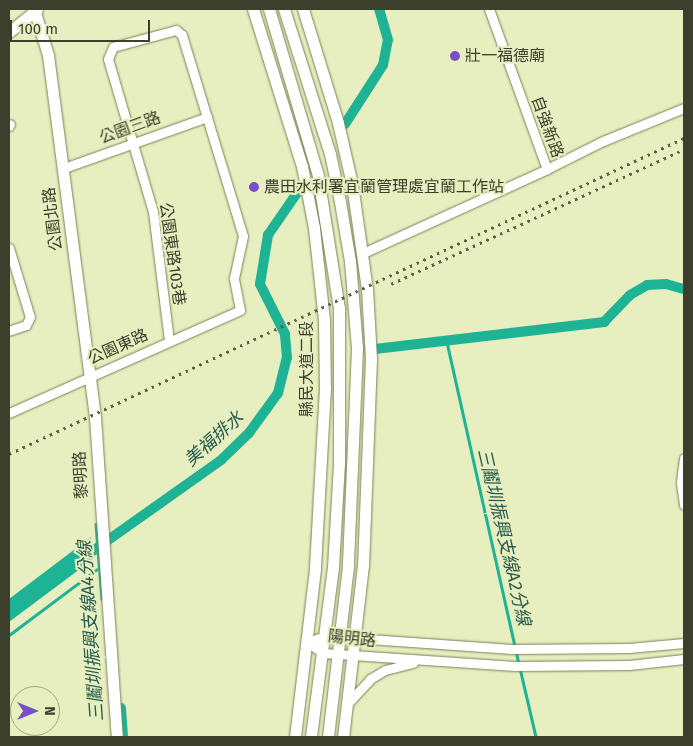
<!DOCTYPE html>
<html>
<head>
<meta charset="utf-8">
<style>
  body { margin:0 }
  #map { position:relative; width:693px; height:746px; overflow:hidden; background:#e7eebf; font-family:"Fira Sans","Noto Sans TC",sans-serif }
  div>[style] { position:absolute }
  .water>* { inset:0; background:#1fb396 }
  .stream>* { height:2.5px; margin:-1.25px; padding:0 1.25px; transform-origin:1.25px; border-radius:1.25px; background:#1fb396 }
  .canal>* { height:10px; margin:-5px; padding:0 5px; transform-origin:5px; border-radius:5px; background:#1fb396 }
  .roads { filter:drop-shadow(0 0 1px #7b8155) drop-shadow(0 0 1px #7b8155) }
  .street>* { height:9px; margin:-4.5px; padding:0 4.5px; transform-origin:4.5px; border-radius:4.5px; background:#fff }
  .secondary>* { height:11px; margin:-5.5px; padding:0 5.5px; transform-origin:5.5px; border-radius:5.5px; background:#fff }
  .rail>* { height:2.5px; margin-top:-1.25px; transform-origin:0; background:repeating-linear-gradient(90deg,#5b5f47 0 2.5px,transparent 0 7.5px) }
  .dots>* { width:14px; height:14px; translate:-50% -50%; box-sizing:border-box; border:2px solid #e7eebf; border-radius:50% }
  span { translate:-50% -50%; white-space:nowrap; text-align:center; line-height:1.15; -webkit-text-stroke:4px #e7eebf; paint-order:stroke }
  .poi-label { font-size:16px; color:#3c3f2c }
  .left { translate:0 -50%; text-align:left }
  .street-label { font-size:16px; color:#3c3f2c }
  .water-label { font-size:18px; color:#275c4f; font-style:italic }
  .frame { position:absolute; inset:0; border:10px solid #3c3f2c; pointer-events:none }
  .north { position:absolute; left:10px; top:686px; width:50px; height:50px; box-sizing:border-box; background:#e7eebf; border:1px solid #a3a884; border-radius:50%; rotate:90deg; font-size:14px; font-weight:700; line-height:20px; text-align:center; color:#3c3f2c }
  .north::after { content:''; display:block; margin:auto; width:18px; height:22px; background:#774fc9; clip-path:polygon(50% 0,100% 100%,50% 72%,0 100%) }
  .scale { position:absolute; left:10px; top:20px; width:140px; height:22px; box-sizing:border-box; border:2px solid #3c3f2c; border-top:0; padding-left:6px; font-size:15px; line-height:18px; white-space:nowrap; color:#3c3f2c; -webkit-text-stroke:4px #e7eebf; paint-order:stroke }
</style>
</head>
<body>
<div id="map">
  <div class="water">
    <i style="clip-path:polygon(91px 537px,92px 560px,9px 622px,9px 599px)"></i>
  </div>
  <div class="stream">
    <i style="left:447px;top:342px;width:329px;rotate:77.4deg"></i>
    <i style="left:96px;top:524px;width:75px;rotate:85.4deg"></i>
    <i style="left:9px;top:635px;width:109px;rotate:-36.8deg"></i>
    <i style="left:520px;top:668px;width:71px;rotate:76.9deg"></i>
  </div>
  <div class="canal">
    <i style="left:345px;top:124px;width:70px;rotate:-57.2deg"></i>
    <i style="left:383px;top:65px;width:25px;rotate:-79deg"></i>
    <i style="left:388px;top:40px;width:32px;rotate:-106deg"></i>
    <i style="left:375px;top:349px;width:231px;rotate:-6.7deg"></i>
    <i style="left:604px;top:322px;width:37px;rotate:-46deg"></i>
    <i style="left:630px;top:295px;width:20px;rotate:-30deg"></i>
    <i style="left:647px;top:285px;width:19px;rotate:-3deg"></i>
    <i style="left:666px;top:284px;width:19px;rotate:16deg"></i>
    <i style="left:80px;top:560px;width:173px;rotate:-35.3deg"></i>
    <i style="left:221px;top:460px;width:39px;rotate:-44deg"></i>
    <i style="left:249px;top:433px;width:49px;rotate:-54.1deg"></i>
    <i style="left:278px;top:393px;width:36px;rotate:-76deg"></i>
    <i style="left:287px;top:358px;width:24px;rotate:-95deg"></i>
    <i style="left:285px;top:334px;width:56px;rotate:-116.6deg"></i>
    <i style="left:260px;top:284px;width:50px;rotate:-80.7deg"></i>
    <i style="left:268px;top:235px;width:55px;rotate:-55.4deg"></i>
    <i style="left:121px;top:708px;width:29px;rotate:86deg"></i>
  </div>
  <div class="roads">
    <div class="street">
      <i style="left:489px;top:9px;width:170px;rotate:70.1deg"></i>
      <i style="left:547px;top:169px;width:63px;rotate:-26.6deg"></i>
      <i style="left:603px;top:141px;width:87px;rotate:-22.2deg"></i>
      <i style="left:9px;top:126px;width:2px;rotate:-63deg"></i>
      <i style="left:64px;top:168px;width:152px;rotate:-19.6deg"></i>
      <i style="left:9px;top:248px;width:72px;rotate:73.1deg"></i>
      <i style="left:30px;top:317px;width:9px;rotate:117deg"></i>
      <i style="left:26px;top:325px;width:18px;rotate:161deg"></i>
      <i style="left:363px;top:253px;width:202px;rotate:-24.5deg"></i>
      <i style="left:9px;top:413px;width:253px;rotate:-24deg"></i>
      <i style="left:240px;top:310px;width:33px;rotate:-101deg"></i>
      <i style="left:234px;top:278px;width:43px;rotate:-77.9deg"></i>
      <i style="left:243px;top:236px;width:210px;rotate:-106.9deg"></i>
      <i style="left:182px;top:35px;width:8px;rotate:-140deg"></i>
      <i style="left:176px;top:30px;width:65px;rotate:164.9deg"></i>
      <i style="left:113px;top:47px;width:13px;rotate:113deg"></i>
      <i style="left:108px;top:59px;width:159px;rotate:73.6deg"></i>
      <i style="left:153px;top:212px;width:130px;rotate:82.9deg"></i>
      <i style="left:684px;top:458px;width:25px;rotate:97deg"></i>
      <i style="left:681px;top:483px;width:22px;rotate:82deg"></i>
      <i style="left:307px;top:642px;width:19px;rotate:35deg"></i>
      <i style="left:323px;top:653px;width:192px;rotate:3.9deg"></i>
      <i style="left:515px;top:666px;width:114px;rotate:-0.5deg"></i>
      <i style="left:629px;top:665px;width:55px;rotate:-6.2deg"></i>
      <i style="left:307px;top:642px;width:20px;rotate:-18deg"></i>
      <i style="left:326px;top:636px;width:186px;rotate:4deg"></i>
      <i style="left:512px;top:649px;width:117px;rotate:-0.5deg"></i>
      <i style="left:629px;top:648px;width:55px;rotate:-5.2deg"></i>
      <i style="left:348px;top:703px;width:33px;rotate:-47deg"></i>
      <i style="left:370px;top:679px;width:17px;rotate:-31deg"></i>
      <i style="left:385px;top:670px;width:29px;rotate:-14deg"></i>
    </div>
    <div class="secondary">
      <i style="left:34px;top:9px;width:48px;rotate:73.1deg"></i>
      <i style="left:48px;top:55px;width:365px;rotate:82.6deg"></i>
      <i style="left:95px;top:417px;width:321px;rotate:86.1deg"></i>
      <i style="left:253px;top:9px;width:164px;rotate:72.7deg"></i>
      <i style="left:302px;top:166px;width:63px;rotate:79deg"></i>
      <i style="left:314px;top:228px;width:93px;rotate:83.8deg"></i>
      <i style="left:324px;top:320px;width:68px;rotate:89.2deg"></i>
      <i style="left:325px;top:388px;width:181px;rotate:93.2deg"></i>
      <i style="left:315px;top:569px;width:169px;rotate:96.8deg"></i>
      <i style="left:269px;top:9px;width:174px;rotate:73.6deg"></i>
      <i style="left:318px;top:176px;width:134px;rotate:81deg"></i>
      <i style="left:339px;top:308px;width:155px;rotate:90deg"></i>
      <i style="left:339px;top:463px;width:104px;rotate:93.3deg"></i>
      <i style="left:333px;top:567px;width:171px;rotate:97.4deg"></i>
      <i style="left:284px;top:9px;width:152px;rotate:72.4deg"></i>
      <i style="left:330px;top:154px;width:49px;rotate:78.2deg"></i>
      <i style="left:340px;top:202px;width:60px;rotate:80.4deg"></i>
      <i style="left:350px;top:261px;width:87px;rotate:85.4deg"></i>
      <i style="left:357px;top:348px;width:218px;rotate:92.4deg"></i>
      <i style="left:348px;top:566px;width:172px;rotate:96.7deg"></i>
      <i style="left:303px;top:9px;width:119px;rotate:72.9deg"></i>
      <i style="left:338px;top:123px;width:63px;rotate:77.1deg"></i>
      <i style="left:352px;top:184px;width:106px;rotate:81.9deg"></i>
      <i style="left:367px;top:289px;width:70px;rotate:86.7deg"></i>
      <i style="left:371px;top:359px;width:206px;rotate:92.2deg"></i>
      <i style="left:363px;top:565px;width:173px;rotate:96.6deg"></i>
      <i style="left:9px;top:32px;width:36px;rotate:-39deg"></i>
    </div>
  </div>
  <div class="rail">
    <i style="left:391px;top:284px;width:323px;rotate:-24.7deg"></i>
    <i style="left:9px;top:454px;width:745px;rotate:-25.09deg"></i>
  </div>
  <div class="dots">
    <i style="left:455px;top:56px;background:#774fc9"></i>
    <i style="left:254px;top:187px;background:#774fc9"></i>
  </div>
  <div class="poi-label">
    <span class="left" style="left:465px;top:56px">壯一福德廟</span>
    <span class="left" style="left:264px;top:187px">農田水利署宜蘭管理處宜蘭工作站</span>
  </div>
  <div class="street-label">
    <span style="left:547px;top:127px;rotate:70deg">自強新路</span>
    <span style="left:130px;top:128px;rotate:-20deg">公園三路</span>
    <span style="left:53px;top:219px;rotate:-97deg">公園北路</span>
    <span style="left:172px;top:254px;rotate:82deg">公園東路103巷</span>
    <span style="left:118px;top:347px;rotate:-24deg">公園東路</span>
    <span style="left:307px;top:369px;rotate:-90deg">縣民大道二段</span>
    <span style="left:81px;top:475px;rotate:-93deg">黎明路</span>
    <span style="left:352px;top:639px;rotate:6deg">陽明路</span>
  </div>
  <div class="water-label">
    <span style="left:214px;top:439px;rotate:-42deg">美福排水</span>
    <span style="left:504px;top:537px;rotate:77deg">三鬮圳振興支線A2分線</span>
    <span style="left:91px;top:631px;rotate:-94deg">三鬮圳振興支線A4分線</span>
  </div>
  <div class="frame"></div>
  <div class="north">N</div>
  <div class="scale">100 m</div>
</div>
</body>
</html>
